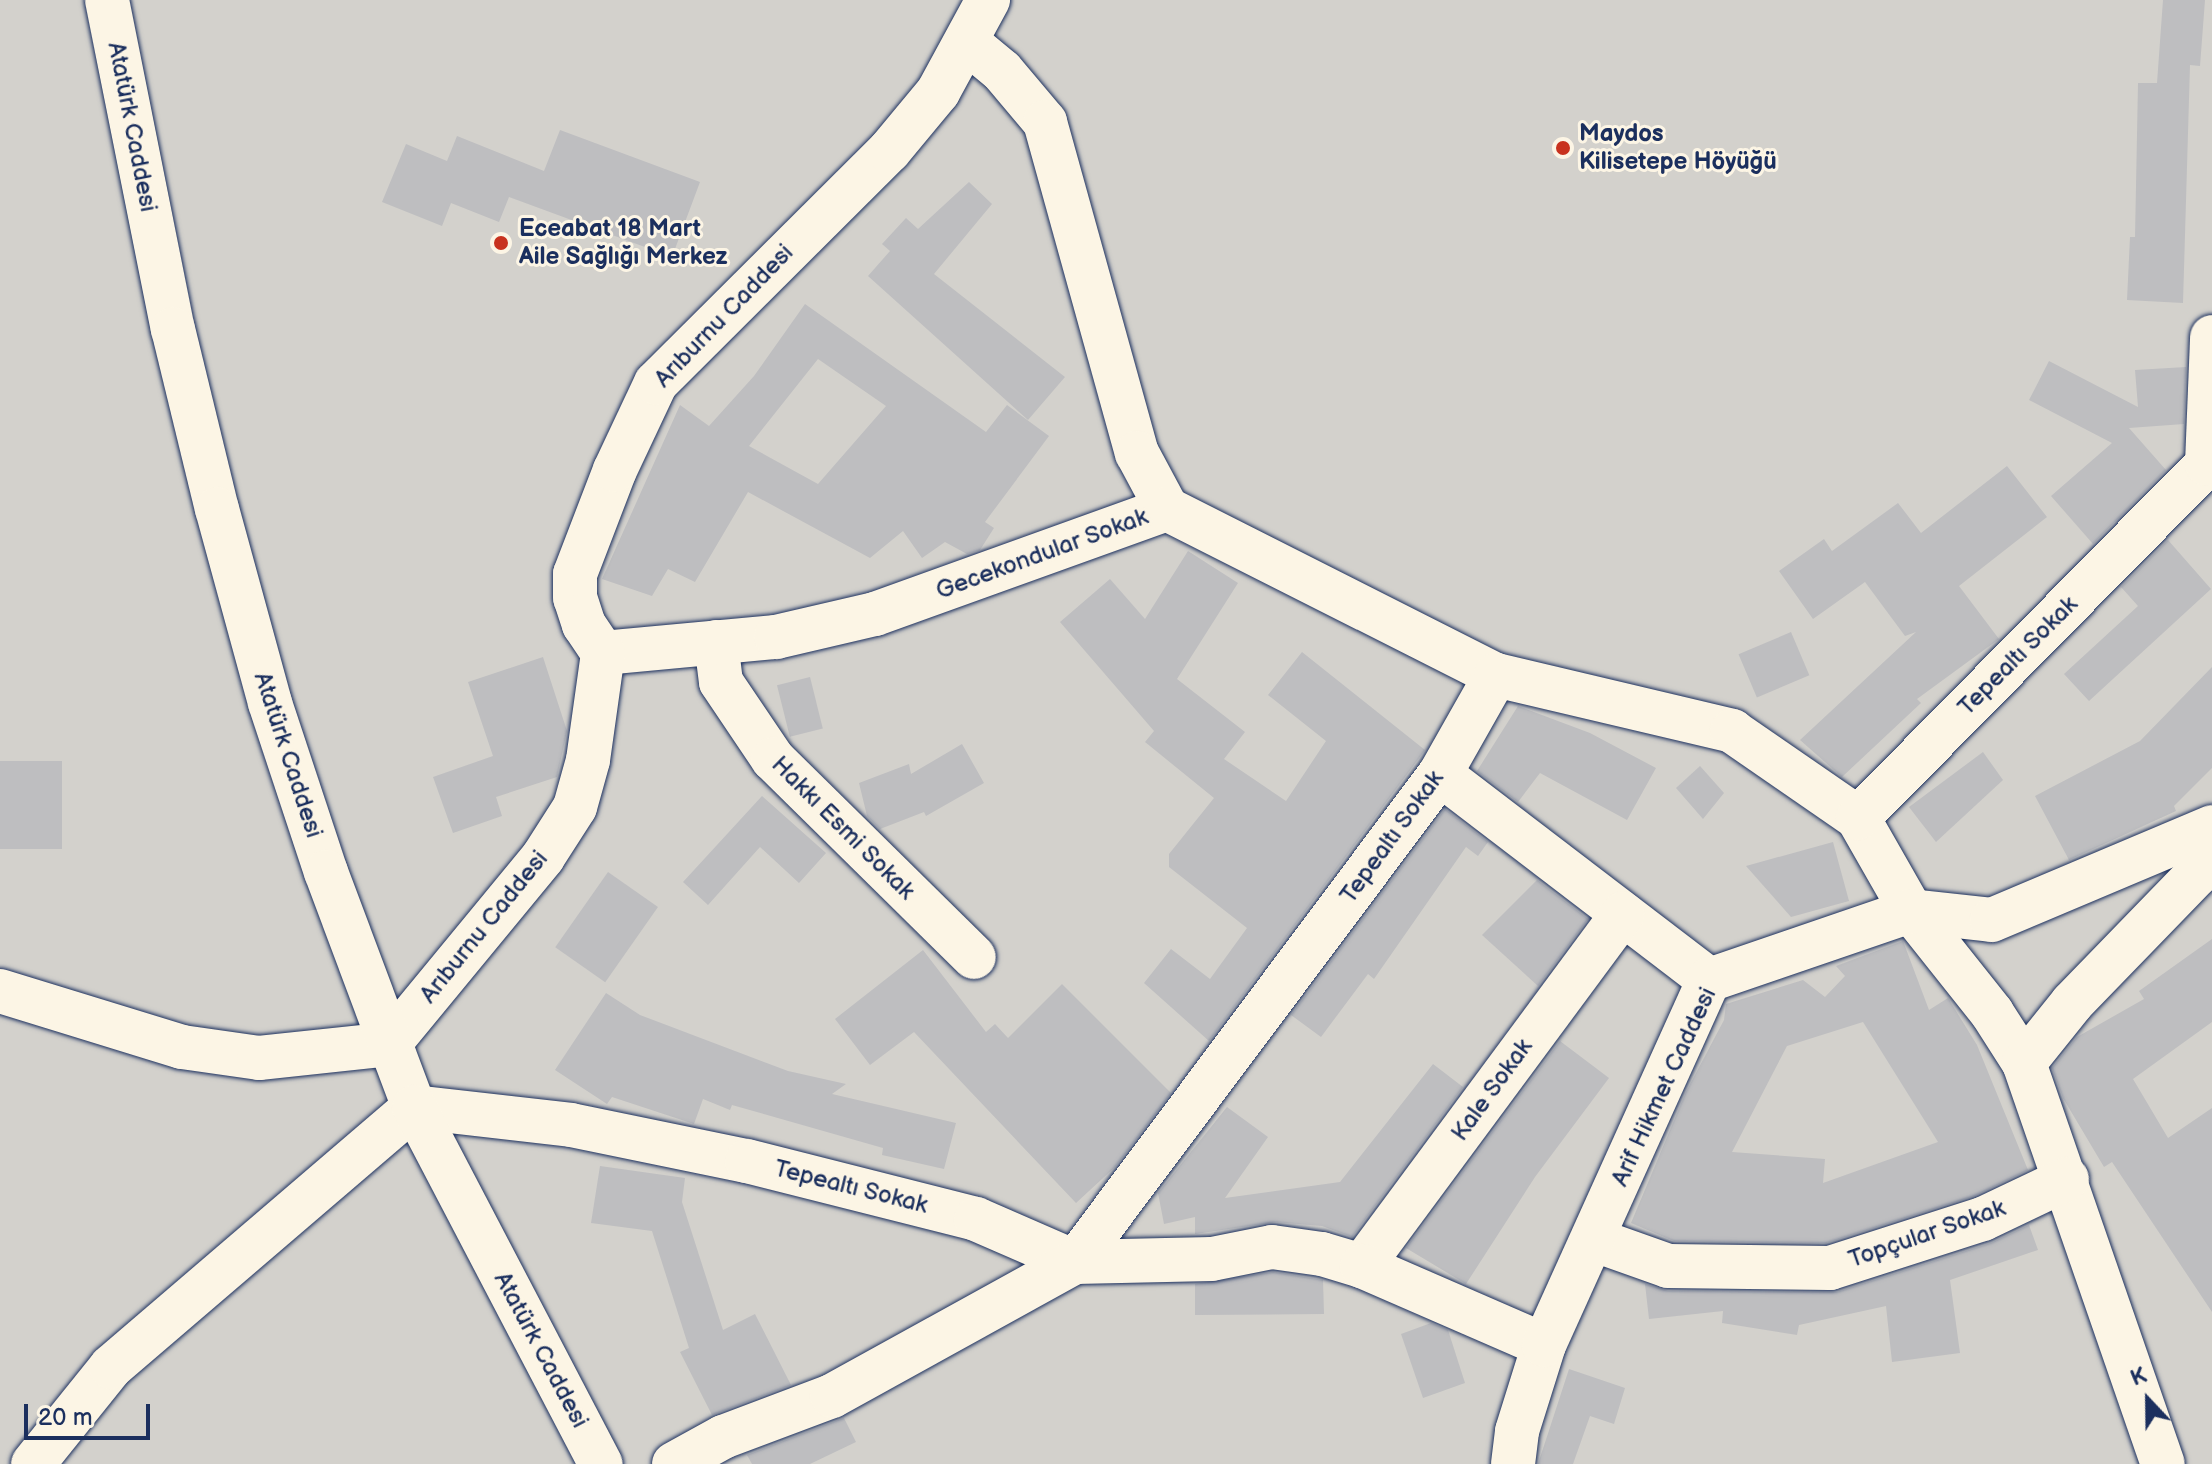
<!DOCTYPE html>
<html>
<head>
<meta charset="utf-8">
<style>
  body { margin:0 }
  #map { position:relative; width:2212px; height:1464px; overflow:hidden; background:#f3ede0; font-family:"Balsamiq Sans",sans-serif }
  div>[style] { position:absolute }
  .green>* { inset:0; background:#d3d1cc; transform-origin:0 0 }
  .building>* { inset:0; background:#bebec0; transform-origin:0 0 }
  .roads { filter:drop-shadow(0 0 2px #1b2f5e) drop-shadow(0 0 2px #1b2f5e) }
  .street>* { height:44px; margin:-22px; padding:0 22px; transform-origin:22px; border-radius:22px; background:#fcf5e5 }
  .secondary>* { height:44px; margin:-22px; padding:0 22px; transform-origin:22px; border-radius:22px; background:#fcf5e5 }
  .primary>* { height:44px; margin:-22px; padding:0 22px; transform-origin:22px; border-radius:22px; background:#fcf5e5 }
  .dots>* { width:22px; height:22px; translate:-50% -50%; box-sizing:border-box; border:4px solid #fcf5e5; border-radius:50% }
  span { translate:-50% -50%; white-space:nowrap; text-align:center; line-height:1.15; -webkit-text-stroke:6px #fcf5e5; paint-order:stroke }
  .street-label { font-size:24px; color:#1b2f5e }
  .poi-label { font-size:24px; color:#1b2f5e; font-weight:700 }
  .left { translate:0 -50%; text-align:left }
  .north { position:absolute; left:2108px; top:1360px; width:80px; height:80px; -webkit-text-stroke:6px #fcf5e5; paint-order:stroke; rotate:338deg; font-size:22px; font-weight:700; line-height:32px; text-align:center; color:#1b2f5e }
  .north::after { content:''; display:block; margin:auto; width:28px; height:36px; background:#1b2f5e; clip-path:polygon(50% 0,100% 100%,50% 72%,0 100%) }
  .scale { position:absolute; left:24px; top:1404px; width:126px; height:36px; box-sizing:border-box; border:4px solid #1b2f5e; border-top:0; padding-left:10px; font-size:24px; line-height:28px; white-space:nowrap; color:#1b2f5e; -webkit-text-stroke:6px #fcf5e5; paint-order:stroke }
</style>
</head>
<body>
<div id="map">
  <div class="green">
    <i style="left:0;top:0;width:2212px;height:1464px"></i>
  </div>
  <div class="building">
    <i style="clip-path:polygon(2163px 0,2205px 0,2200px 66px,2190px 65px,2183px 303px,2127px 300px,2130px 237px,2135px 237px,2138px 83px,2157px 83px)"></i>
    <i style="clip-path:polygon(560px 130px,700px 182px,672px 257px,509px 197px,499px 222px,451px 203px,442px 226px,382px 202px,406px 144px,447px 161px,457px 136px,544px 171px)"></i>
    <i style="clip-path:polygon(969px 182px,992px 204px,934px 274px,1065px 377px,1028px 420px,868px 276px,890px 251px,882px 244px,906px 218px,918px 229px)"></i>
    <i style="clip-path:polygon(evenodd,805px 304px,986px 432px,1007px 405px,1049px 436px,985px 522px,994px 528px,980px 550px,967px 554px,945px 542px,922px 558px,903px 531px,870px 558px,748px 492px,695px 582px,668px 569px,652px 596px,602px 579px,680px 405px,709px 426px,754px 376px,805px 304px,818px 359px,886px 406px,818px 484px,749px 446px,818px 359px)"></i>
    <i style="clip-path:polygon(2049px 361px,2138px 407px,2135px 370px,2186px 367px,2184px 424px,2129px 428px,2166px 470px,2093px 544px,2051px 496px,2112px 443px,2029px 400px)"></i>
    <i style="clip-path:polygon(2007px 466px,2047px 517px,1959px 586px,1999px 639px,1917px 699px,1921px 703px,1842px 777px,1800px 740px,1916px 632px,1905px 636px,1865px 582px,1813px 619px,1779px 571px,1824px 539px,1832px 551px,1898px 503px,1921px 533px)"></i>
    <i style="clip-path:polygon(2168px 540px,2211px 589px,2089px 701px,2064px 674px,2138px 606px,2121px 587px)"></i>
    <i style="clip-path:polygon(1188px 551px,1238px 583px,1177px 679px,1245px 732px,1224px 759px,1286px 801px,1326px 741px,1268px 695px,1302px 652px,1425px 750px,1209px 1041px,1144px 983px,1171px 949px,1210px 979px,1247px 928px,1169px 867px,1169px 854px,1214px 798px,1145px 742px,1154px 731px,1060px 622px,1110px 579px,1145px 619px)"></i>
    <i style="left:1791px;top:632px;width:47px;height:57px;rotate:67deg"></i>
    <i style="clip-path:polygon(543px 657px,567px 731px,557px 777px,496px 797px,502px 816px,453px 833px,433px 777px,493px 756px,468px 682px)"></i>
    <i style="clip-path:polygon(2212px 667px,2212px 768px,2174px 806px,2176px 811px,2069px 860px,2035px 796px,2140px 741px)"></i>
    <i style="left:810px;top:677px;width:53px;height:34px;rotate:76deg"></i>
    <i style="clip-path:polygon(1518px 706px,1590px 733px,1656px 768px,1627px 820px,1540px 773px,1518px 802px,1477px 771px)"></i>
    <i style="clip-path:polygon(962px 744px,984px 783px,926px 816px,924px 812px,880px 829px,867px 816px,859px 783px,909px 764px,911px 774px)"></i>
    <i style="clip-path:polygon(1983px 752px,2003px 780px,1936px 842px,1909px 807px)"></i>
    <i style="left:0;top:761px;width:62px;height:88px"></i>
    <i style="clip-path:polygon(1700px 766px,1724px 793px,1703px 819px,1676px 788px)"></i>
    <i style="clip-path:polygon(762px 796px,826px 853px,799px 883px,760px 847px,708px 905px,683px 882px)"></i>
    <i style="clip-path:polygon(1445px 809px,1488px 842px,1478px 856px,1466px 847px,1374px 979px,1368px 974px,1321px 1037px,1291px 1015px)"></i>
    <i style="clip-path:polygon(1833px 842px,1849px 901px,1791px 917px,1746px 866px)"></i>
    <i style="left:608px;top:872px;width:61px;height:92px;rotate:35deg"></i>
    <i style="clip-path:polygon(1537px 880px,1588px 919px,1538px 986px,1482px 935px)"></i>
    <i style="clip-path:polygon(2212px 939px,2212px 1022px,2133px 1079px,2168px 1138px,2212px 1108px,2212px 1312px,2112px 1162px,2104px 1167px,2063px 1098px,2052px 1068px,2077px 1037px,2144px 999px,2139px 991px)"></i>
    <i style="clip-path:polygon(evenodd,1903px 941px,1929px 1010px,1948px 998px,1977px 1045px,2028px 1170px,1974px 1196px,1826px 1243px,1674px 1241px,1631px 1223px,1686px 1092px,1724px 1020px,1726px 1004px,1803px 980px,1825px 997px,1845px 976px,1836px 966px,1903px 941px,1863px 1022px,1938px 1142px,1823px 1183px,1825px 1159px,1732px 1152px,1787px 1046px,1863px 1022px)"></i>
    <i style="clip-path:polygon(923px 950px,986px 1032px,995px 1024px,1008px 1038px,1062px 984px,1171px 1093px,1115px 1167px,1076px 1203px,914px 1032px,870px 1065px,835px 1019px)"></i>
    <i style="clip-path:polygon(606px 993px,640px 1015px,788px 1071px,846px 1084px,832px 1094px,956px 1123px,944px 1169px,882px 1155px,883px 1148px,732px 1105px,730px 1110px,703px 1099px,694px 1124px,612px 1097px,607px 1104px,555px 1070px)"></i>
    <i style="clip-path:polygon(1560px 1041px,1609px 1078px,1535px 1177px,1466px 1284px,1406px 1248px)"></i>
    <i style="clip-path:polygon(1433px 1064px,1463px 1087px,1352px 1237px,1322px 1226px,1275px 1222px,1195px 1234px,1195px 1217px,1164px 1224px,1158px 1193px,1227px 1107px,1268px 1137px,1225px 1198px,1340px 1182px)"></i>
    <i style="clip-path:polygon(600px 1166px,685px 1178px,682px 1202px,723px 1330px,755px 1314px,791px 1385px,712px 1415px,680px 1352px,689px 1348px,652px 1231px,591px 1223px)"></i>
    <i style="clip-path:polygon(2029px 1225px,2038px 1250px,1950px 1280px,1960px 1353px,1892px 1362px,1886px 1306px,1799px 1325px,1797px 1335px,1722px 1323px,1723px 1311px,1649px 1319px,1645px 1284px,1668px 1291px,1837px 1292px,1991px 1243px)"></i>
    <i style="clip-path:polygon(1273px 1272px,1323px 1280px,1324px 1314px,1195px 1315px,1195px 1284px)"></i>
    <i style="clip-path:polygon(1431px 1323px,1448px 1330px,1465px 1383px,1423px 1398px,1401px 1334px)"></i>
    <i style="clip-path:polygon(1569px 1369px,1625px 1388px,1614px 1424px,1590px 1416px,1573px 1464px,1538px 1464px)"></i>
    <i style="clip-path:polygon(844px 1418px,856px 1442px,810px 1464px,752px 1464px,747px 1455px)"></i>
  </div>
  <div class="roads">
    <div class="street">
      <i style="left:967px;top:42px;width:45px;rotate:39.6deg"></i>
      <i style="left:1002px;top:71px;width:67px;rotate:49.9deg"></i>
      <i style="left:1045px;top:122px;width:344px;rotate:74.5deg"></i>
      <i style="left:1137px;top:453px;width:64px;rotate:61.8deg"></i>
      <i style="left:716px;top:642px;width:40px;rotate:82.9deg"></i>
      <i style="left:721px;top:682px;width:93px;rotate:56deg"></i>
      <i style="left:773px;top:759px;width:282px;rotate:44.6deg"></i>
      <i style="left:603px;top:653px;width:174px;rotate:-5.3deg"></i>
      <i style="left:776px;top:637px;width:102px;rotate:-13.1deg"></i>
      <i style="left:875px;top:614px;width:310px;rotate:-19.8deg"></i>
      <i style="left:1167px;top:509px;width:369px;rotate:26.8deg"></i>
      <i style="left:1440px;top:774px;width:339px;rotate:37.4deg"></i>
      <i style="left:1858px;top:818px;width:107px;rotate:60.3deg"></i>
      <i style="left:1911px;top:911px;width:130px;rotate:51.5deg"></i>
      <i style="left:1992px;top:1013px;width:59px;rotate:57.4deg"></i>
      <i style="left:2024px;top:1063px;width:424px;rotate:70.9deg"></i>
      <i style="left:414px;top:1107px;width:158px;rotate:6.5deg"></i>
      <i style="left:571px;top:1125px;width:180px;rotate:11.6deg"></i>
      <i style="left:747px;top:1161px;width:236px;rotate:14.2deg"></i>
      <i style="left:976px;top:1219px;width:108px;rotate:23.5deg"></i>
      <i style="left:1075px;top:1262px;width:609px;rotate:-53.21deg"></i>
      <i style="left:1440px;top:774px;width:114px;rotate:-60.5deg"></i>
      <i style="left:1496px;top:675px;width:243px;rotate:13.3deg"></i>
      <i style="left:1732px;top:731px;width:153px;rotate:34.6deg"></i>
      <i style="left:1858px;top:818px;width:497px;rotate:-45.4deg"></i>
      <i style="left:2207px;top:464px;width:127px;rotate:-87.7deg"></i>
      <i style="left:1595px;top:1240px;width:77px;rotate:19.6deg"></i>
      <i style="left:1668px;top:1266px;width:162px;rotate:0.7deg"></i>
      <i style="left:1830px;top:1268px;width:161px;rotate:-17.8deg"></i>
      <i style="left:1983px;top:1219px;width:93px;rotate:-25.5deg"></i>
      <i style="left:1362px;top:1266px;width:438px;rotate:-53.5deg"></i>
      <i style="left:674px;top:1464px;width:56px;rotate:-28.9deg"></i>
      <i style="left:723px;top:1437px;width:116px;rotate:-20.6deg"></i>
      <i style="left:832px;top:1396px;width:277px;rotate:-28.9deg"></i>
      <i style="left:1075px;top:1262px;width:137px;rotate:-1.3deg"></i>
      <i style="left:1212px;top:1259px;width:61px;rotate:-11.3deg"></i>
      <i style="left:1272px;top:1247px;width:50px;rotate:8deg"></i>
      <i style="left:1322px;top:1254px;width:42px;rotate:16.7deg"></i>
      <i style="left:1362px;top:1266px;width:198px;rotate:23.5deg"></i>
      <i style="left:1513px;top:1464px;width:33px;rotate:-83deg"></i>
      <i style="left:1517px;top:1431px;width:90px;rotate:-72.6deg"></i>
      <i style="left:1544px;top:1345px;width:401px;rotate:-65.7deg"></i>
      <i style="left:1709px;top:980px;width:213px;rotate:-18.9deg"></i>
      <i style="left:1911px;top:911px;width:81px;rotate:6.3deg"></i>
      <i style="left:1992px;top:920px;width:239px;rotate:-22.9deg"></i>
    </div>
    <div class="secondary">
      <i style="left:0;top:991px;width:190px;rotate:17.1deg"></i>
      <i style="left:182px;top:1047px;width:78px;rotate:8.1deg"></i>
      <i style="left:259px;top:1058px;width:131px;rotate:-6.1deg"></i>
      <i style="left:389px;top:1044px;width:242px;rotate:-50.5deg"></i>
      <i style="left:543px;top:857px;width:59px;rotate:-57.4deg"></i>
      <i style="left:575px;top:807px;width:49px;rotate:-74.5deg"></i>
      <i style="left:588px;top:760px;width:108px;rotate:-82deg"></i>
      <i style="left:603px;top:653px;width:34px;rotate:-124deg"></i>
      <i style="left:584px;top:625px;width:28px;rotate:-108deg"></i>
      <i style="left:575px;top:598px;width:24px;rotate:-90deg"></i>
      <i style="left:575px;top:574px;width:111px;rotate:-69deg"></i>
      <i style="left:615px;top:470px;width:96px;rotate:-64.8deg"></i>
      <i style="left:656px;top:383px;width:329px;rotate:-44.9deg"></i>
      <i style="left:889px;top:151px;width:77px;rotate:-50.3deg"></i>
      <i style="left:938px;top:92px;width:105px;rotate:-61.5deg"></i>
      <i style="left:2024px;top:1063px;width:77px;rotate:-51.3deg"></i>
      <i style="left:2072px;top:1003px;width:180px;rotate:-45.9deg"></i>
      <i style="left:2197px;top:874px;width:42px;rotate:-69deg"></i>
      <i style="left:33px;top:1464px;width:124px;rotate:-51.2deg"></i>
      <i style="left:111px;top:1367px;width:399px;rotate:-40.6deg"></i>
    </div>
    <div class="primary">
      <i style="left:107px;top:0;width:336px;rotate:78.7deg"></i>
      <i style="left:173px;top:329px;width:185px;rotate:76.3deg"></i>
      <i style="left:217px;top:509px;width:201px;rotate:74.7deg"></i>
      <i style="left:270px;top:703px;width:178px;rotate:71.7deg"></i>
      <i style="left:326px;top:872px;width:251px;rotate:69.5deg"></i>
      <i style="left:414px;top:1107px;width:403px;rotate:62.4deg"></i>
    </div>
  </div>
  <div class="dots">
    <i style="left:1563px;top:148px;background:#c8321e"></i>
    <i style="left:501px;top:243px;background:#c8321e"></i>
  </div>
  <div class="street-label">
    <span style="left:132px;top:127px;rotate:79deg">Atatürk Caddesi</span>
    <span style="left:724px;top:316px;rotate:-46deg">Arıburnu Caddesi</span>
    <span style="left:1042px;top:554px;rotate:-20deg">Gecekondular Sokak</span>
    <span style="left:2018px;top:656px;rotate:-45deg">Tepealtı Sokak</span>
    <span style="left:288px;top:755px;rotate:72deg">Atatürk Caddesi</span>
    <span style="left:843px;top:828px;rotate:45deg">Hakkı Esmi Sokak</span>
    <span style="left:1392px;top:837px;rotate:-54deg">Tepealtı Sokak</span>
    <span style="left:484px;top:927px;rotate:-51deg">Arıburnu Caddesi</span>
    <span style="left:1664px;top:1087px;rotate:-65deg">Arif Hikmet Caddesi</span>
    <span style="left:1492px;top:1090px;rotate:-54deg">Kale Sokak</span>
    <span style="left:851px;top:1187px;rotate:14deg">Tepealtı Sokak</span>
    <span style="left:1927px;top:1234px;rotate:-19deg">Topçular Sokak</span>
    <span style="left:541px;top:1350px;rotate:62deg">Atatürk Caddesi</span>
  </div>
  <div class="poi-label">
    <span class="left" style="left:1579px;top:148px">Maydos<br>Kilisetepe Höyüğü</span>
    <span class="left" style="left:519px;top:243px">Eceabat 18 Mart<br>Aile Sağlığı Merkez</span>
  </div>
  <div class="north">K</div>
  <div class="scale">20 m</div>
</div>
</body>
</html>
